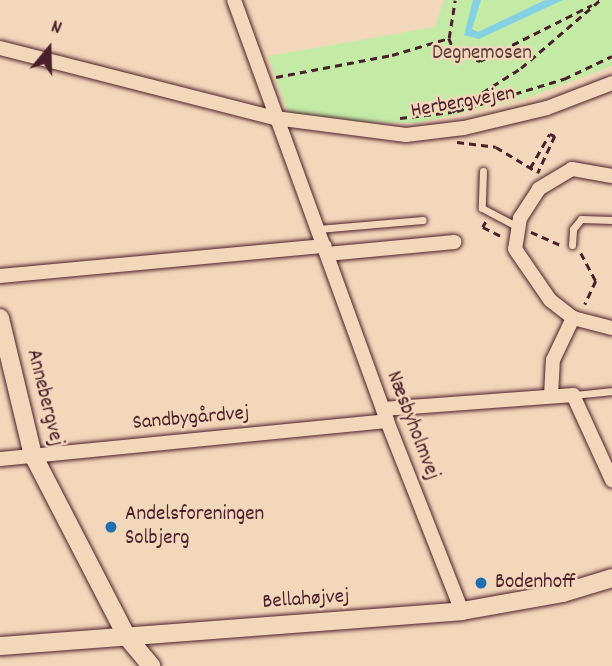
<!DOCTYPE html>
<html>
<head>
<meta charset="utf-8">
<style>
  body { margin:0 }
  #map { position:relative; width:612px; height:666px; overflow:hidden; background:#f3d7ba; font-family:Dekko,sans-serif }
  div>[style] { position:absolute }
  .green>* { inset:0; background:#c4eba6 }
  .water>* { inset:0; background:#85d1e4 }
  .path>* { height:2.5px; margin-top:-1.25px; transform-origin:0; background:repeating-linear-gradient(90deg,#4a1f2b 0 7px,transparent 0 12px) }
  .roads { filter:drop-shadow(0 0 2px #4a1f2b) drop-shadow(0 0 2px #4a1f2b) }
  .service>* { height:7px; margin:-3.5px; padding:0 3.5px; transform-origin:3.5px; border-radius:3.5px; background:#f3d7ba }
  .minor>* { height:14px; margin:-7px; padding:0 7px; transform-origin:7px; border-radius:7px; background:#f3d7ba }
  .tertiary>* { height:18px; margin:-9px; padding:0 9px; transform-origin:9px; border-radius:9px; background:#f3d7ba }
  .dots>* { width:19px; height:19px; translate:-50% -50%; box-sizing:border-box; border:4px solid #f3d7ba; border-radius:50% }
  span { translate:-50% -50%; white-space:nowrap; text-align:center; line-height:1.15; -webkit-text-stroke:5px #f3d7ba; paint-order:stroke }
  .park-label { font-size:21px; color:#5c3e3d }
  .street-label { font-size:21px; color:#4a1f2b }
  .poi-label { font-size:21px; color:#4a1f2b }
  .left { translate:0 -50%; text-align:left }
  .north { position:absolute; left:14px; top:14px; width:70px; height:70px; -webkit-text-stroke:5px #f3d7ba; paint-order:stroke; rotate:19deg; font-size:19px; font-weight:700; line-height:28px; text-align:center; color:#4a1f2b }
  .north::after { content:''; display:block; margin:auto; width:24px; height:32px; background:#4a1f2b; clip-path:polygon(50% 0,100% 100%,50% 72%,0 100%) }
</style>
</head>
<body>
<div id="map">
  <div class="green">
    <i style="clip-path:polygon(444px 0,612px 0,612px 66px,524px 99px,417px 123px,354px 122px,288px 113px,268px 56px,435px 27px)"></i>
  </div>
  <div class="water">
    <i style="clip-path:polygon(473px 0,481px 0,472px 29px,478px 32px,545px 0,563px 0,479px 39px,464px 35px)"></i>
  </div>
  <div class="path">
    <i style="left:449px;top:38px;width:14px;rotate:69deg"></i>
    <i style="left:454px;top:51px;width:28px;rotate:21deg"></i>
    <i style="left:480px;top:61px;width:125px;rotate:-26.6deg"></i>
    <i style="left:276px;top:77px;width:118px;rotate:-10.7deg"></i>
    <i style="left:392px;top:55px;width:59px;rotate:-16.6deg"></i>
    <i style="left:449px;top:38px;width:38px;rotate:-81deg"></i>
    <i style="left:457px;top:111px;width:112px;rotate:-16.7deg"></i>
    <i style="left:564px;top:79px;width:53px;rotate:-25.6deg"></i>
    <i style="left:400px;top:118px;width:52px;rotate:-6.6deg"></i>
    <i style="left:452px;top:112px;width:82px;rotate:-32.5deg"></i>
    <i style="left:521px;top:68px;width:104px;rotate:-40.7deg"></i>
    <i style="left:457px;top:142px;width:39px;rotate:7deg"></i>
    <i style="left:496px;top:147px;width:47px;rotate:31deg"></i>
    <i style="left:530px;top:168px;width:39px;rotate:-60deg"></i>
    <i style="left:550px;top:134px;width:5px;rotate:22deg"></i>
    <i style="left:555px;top:136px;width:41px;rotate:114.7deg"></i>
    <i style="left:486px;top:222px;width:6px;rotate:121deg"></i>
    <i style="left:483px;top:227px;width:22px;rotate:27deg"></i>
    <i style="left:531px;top:232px;width:32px;rotate:24deg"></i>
    <i style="left:581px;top:253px;width:32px;rotate:62deg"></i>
    <i style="left:596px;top:281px;width:26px;rotate:115deg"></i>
  </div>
  <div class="roads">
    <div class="service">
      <i style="left:483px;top:171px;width:37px;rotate:92deg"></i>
      <i style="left:482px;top:208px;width:41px;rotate:27.8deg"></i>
      <i style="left:318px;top:229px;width:105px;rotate:-4.9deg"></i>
      <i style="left:572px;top:245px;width:16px;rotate:-86deg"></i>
      <i style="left:573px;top:229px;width:13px;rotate:-51deg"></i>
      <i style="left:581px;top:219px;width:31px;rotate:2deg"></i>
      <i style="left:574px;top:395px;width:38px;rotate:-6deg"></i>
    </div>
    <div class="minor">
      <i style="left:234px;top:0;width:448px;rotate:70deg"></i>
      <i style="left:387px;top:421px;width:204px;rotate:68.5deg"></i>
      <i style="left:0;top:48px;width:284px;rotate:14.3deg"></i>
      <i style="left:275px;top:118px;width:132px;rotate:7.4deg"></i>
      <i style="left:406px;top:135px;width:58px;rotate:-6.9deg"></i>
      <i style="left:464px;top:128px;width:85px;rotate:-13.5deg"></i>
      <i style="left:547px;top:108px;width:70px;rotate:-21deg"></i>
      <i style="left:612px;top:176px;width:41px;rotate:-170.1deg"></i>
      <i style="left:572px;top:169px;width:39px;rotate:149deg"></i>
      <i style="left:539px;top:189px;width:35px;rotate:123deg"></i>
      <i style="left:520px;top:218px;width:31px;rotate:99deg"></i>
      <i style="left:515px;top:249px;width:62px;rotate:55.5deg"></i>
      <i style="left:550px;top:300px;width:29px;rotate:38deg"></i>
      <i style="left:573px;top:318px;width:40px;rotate:14.4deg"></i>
      <i style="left:327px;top:254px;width:128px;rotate:-5.4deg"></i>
      <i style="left:0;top:276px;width:326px;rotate:-5.3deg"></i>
      <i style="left:551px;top:396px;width:36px;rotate:-87deg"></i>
      <i style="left:553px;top:360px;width:47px;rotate:-64.5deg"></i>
      <i style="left:383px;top:409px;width:191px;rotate:-4.2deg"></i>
      <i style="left:573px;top:395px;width:94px;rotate:65.4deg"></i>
      <i style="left:0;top:459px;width:389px;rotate:-5.6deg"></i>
    </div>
    <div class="tertiary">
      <i style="left:0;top:318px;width:141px;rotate:76.5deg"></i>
      <i style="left:33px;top:455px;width:205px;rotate:62.7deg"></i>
      <i style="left:127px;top:637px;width:38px;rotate:50deg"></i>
      <i style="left:0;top:646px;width:463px;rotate:-4.3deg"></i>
      <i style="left:462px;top:611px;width:103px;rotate:-10.1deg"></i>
      <i style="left:563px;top:593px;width:51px;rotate:-17deg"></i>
    </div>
  </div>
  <div class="dots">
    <i style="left:111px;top:527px;background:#1f6fb2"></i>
    <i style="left:481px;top:583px;background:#1f6fb2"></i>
  </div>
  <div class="park-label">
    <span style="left:482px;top:54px">Degnemosen</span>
  </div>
  <div class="street-label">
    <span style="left:463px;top:103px;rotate:-10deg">Herbergvejen</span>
    <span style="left:44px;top:398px;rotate:76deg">Annebergvej</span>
    <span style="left:191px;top:419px;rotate:-5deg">Sandbygårdvej</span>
    <span style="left:412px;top:426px;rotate:69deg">Næsbyholmvej</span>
    <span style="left:306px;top:600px;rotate:-4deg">Bellahøjvej</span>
  </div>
  <div class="poi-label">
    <span class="left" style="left:125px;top:527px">Andelsforeningen<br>Solbjerg</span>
    <span class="left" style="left:495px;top:583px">Bodenhoff</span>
  </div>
  <div class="north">N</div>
</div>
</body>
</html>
